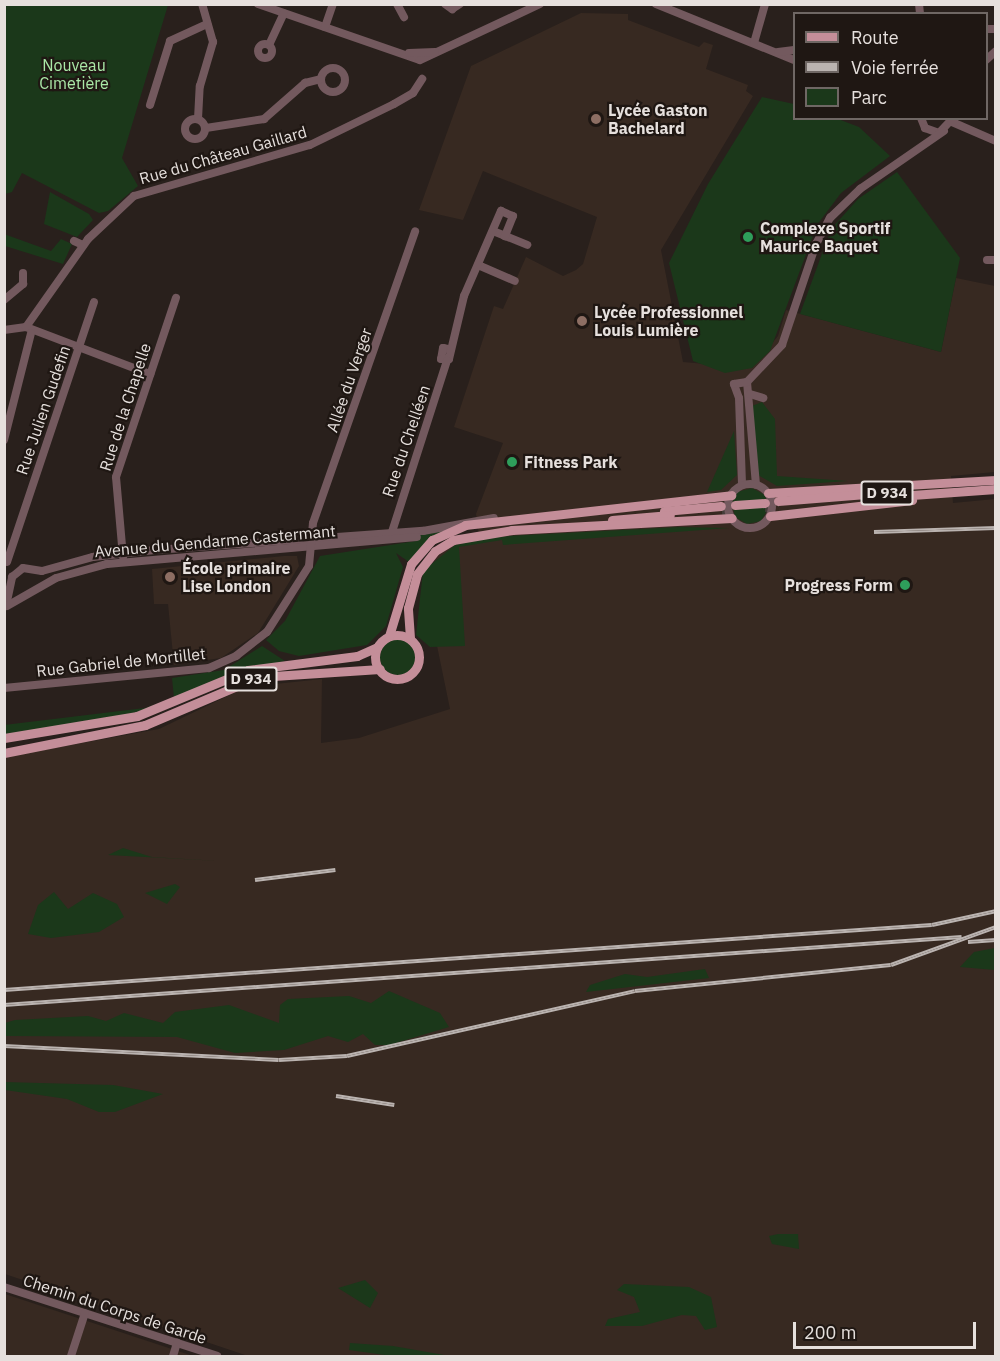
<!DOCTYPE html>
<html>
<head>
<meta charset="utf-8">
<style>
  body { margin:0 }
  #map { position:relative; width:1000px; height:1361px; overflow:hidden; background:#29201c; font-family:"IBM Plex Sans",sans-serif }
  div>[style] { position:absolute }
  .built>* { inset:0; background:#372921 }
  .green>* { inset:0; background:#1b381a }
  .round { border-radius:50% }
  .major-tunnel>* { height:9px; margin-top:-4.5px; transform-origin:0; background:repeating-linear-gradient(90deg,#453d39 0 9px,transparent 0 13.5px) }
  .minor>* { height:8px; margin:-4px; padding:0 4px; transform-origin:4px; border-radius:4px; background:#73595e }
  .minor>.ring { margin:-4px; padding:0; box-sizing:content-box; background:none; border:8px solid #73595e; border-radius:50% }
  .major>* { height:9px; margin:-4.5px; padding:0 4.5px; transform-origin:4.5px; border-radius:4.5px; background:#c48e99 }
  .major>.ring { margin:-4.5px; padding:0; box-sizing:content-box; background:none; border:9px solid #c48e99; border-radius:50% }
  .rail>* { height:4px; margin-top:-2px; transform-origin:0; background:repeating-linear-gradient(90deg,#1f1713 0 4.5px,#bab3b0 0 9px); box-sizing:border-box; border-block:2px solid #bab3b0 }
  .dots>* { width:16px; height:16px; translate:-50% -50%; box-sizing:border-box; border:3px solid #1f1713; border-radius:50% }
  span { translate:-50% -50%; white-space:nowrap; text-align:center; line-height:1.15; -webkit-text-stroke:4.5px #1f1713; paint-order:stroke }
  .shield-label span { padding:2px 4px; background:#1f1713; border:2px solid; border-radius:4px; -webkit-text-stroke-width:0 }
  .shield-label { font-size:15px; color:#e6e0dd; font-weight:700 }
  .park-label { font-size:16px; color:#aae8a7 }
  .poi-label { font-size:16px; color:#e6e0dd; font-weight:700 }
  .left { translate:0 -50%; text-align:left }
  .right { translate:-100% -50%; text-align:right }
  .street-label { font-size:16px; color:#e6e0dd }
  .frame { position:absolute; inset:0; border:6px solid #e6e0dd; pointer-events:none }
  .legend { position:absolute; left:793px; top:12px; width:195px; height:108px; box-sizing:border-box; background:#1f1713; border:2px solid #6f6764; margin:0; padding:8px 10px; list-style:none; font-size:18px; color:#e6e0dd }
  .legend li { display:flex; align-items:center; gap:12px; height:30px }
  .legend b { width:30px; border:2px solid #6f6764 }
  .scale { position:absolute; left:793px; top:1322px; width:183px; height:27px; box-sizing:border-box; border:3px solid #e6e0dd; border-top:0; padding-left:8px; font-size:18px; line-height:21px; white-space:nowrap; color:#e6e0dd; -webkit-text-stroke:4px #1f1713; paint-order:stroke }
</style>
</head>
<body>
<div id="map">
  <div class="built">
    <i style="clip-path:polygon(581px 13px,628px 14px,628px 20px,699px 47px,704px 42px,713px 45px,706px 69px,748px 85px,746px 91px,753px 96px,661px 250px,683px 362px,752px 368px,778px 336px,786px 310px,941px 352px,956px 278px,995px 286px,995px 472px,951px 476px,953px 503px,995px 499px,995px 1356px,248px 1356px,5px 1274px,5px 757px,159px 729px,242px 689px,275px 684px,322px 679px,321px 743px,359px 738px,450px 709px,427px 597px,436px 554px,479px 535px,476px 514px,503px 443px,454px 427px,494px 306px,503px 309px,526px 257px,563px 276px,576px 270px,583px 264px,597px 217px,483px 171px,463px 220px,419px 210px,471px 66px)"></i>
    <i style="clip-path:polygon(284px 556px,297px 556px,299px 566px,258px 633px,221px 658px,174px 665px,168px 604px,154px 604px,152px 569px)"></i>
    <i style="clip-path:polygon(5px 1294px,193px 1356px,5px 1356px)"></i>
  </div>
  <div class="green">
    <i style="clip-path:polygon(4px 5px,168px 5px,122px 158px,138px 186px,108px 211px,99px 213px,22px 173px,12px 192px,5px 194px)"></i>
    <i style="clip-path:polygon(762px 97px,794px 104px,794px 118px,838px 119px,859px 127px,890px 156px,841px 193px,817px 225px,770px 351px,752px 368px,725px 373px,693px 361px,669px 263px,708px 184px)"></i>
    <i style="clip-path:polygon(897px 172px,960px 258px,941px 352px,800px 314px,831px 229px,858px 199px)"></i>
    <i style="clip-path:polygon(50px 192px,89px 214px,93px 220px,77px 237px,44px 224px)"></i>
    <i style="clip-path:polygon(4px 234px,51px 251px,61px 239px,72px 244px,63px 264px,5px 246px)"></i>
    <i style="clip-path:polygon(762px 402px,775px 419px,777px 476px,848px 481px,777px 486px,758px 475px,752px 406px)"></i>
    <i style="clip-path:polygon(734px 431px,737px 475px,721px 490px,707px 492px)"></i>
    <i style="clip-path:polygon(752px 488px,765px 495px,768px 509px,761px 521px,747px 524px,735px 517px,732px 503px,737px 492px)"></i>
    <i style="clip-path:polygon(462px 524px,409px 562px,396px 553px,403px 567px,386px 626px,367px 645px,299px 656px,279px 651px,266px 640px,285px 621px,320px 556px,416px 541px,421px 533px)"></i>
    <i style="clip-path:polygon(680px 527px,729px 528px,503px 545px,502px 540px,459px 547px,465px 646px,430px 647px,416px 635px,423px 571px,455px 545px,491px 537px)"></i>
    <i class="round" style="left:380px;top:639px;width:36px;height:36px"></i>
    <i style="clip-path:polygon(262px 646px,285px 661px,234px 671px,156px 709px,5px 736px,4px 725px,145px 708px,174px 698px,172px 678px,224px 670px)"></i>
    <i style="clip-path:polygon(123px 848px,152px 857px,220px 861px,108px 855px)"></i>
    <i style="clip-path:polygon(175px 884px,180px 887px,167px 904px,145px 893px)"></i>
    <i style="clip-path:polygon(54px 892px,68px 909px,93px 893px,117px 904px,124px 917px,99px 932px,51px 938px,28px 934px,38px 905px)"></i>
    <i style="clip-path:polygon(995px 948px,995px 970px,960px 967px,974px 952px)"></i>
    <i style="clip-path:polygon(705px 969px,709px 978px,586px 992px,590px 985px,625px 974px,647px 977px)"></i>
    <i style="clip-path:polygon(389px 991px,440px 1013px,449px 1027px,389px 1045px,375px 1045px,363px 1034px,348px 1042px,328px 1036px,284px 1050px,235px 1053px,177px 1037px,5px 1036px,5px 1023px,15px 1020px,88px 1016px,106px 1021px,124px 1013px,163px 1023px,175px 1012px,229px 1005px,279px 1023px,280px 1005px,288px 999px,349px 996px,371px 1003px)"></i>
    <i style="clip-path:polygon(4px 1082px,113px 1085px,163px 1094px,115px 1112px,99px 1112px,67px 1099px,5px 1090px)"></i>
    <i style="clip-path:polygon(778px 1234px,798px 1234px,799px 1249px,772px 1244px,769px 1236px)"></i>
    <i style="clip-path:polygon(365px 1280px,378px 1293px,370px 1308px,338px 1288px)"></i>
    <i style="clip-path:polygon(624px 1284px,689px 1287px,711px 1297px,717px 1327px,705px 1330px,696px 1316px,682px 1315px,642px 1326px,605px 1326px,608px 1319px,640px 1312px,634px 1297px,617px 1290px)"></i>
    <i style="clip-path:polygon(350px 1343px,393px 1346px,450px 1356px,392px 1356px,349px 1350px)"></i>
  </div>
  <div class="major-tunnel">
    <i style="left:765px;top:507px;width:14px;rotate:-4deg"></i>
    <i style="left:722px;top:511px;width:13px;rotate:-4deg"></i>
  </div>
  <div class="minor">
    <i style="left:258px;top:4px;width:171px;rotate:19.1deg"></i>
    <i style="left:420px;top:60px;width:132px;rotate:-25deg"></i>
    <i style="left:397px;top:4px;width:15px;rotate:62deg"></i>
    <i style="left:445px;top:4px;width:9px;rotate:36deg"></i>
    <i style="left:452px;top:9px;width:9px;rotate:-32deg"></i>
    <i style="left:656px;top:4px;width:149px;rotate:22.1deg"></i>
    <i style="left:919px;top:4px;width:10px;rotate:84deg"></i>
    <i style="left:325px;top:27px;width:24px;rotate:-71deg"></i>
    <i style="left:986px;top:29px;width:10px"></i>
    <i style="left:754px;top:43px;width:41px;rotate:-74.2deg"></i>
    <i class="ring" style="left:258px;top:44px;width:6px;height:6px"></i>
    <i style="left:269px;top:45px;width:35px;rotate:-65deg"></i>
    <i style="left:778px;top:52px;width:16px;rotate:-7deg"></i>
    <i style="left:409px;top:53px;width:26px;rotate:-2deg"></i>
    <i style="left:986px;top:60px;width:13px;rotate:-42deg"></i>
    <i class="ring" style="left:321px;top:68px;width:16px;height:16px"></i>
    <i style="left:150px;top:105px;width:67px;rotate:-72.6deg"></i>
    <i style="left:170px;top:41px;width:41px;rotate:-24.7deg"></i>
    <i style="left:921px;top:118px;width:11px;rotate:68deg"></i>
    <i style="left:925px;top:128px;width:15px;rotate:20deg"></i>
    <i style="left:939px;top:133px;width:19px;rotate:-47deg"></i>
    <i class="ring" style="left:185px;top:119px;width:12px;height:12px"></i>
    <i style="left:198px;top:119px;width:33px;rotate:-87deg"></i>
    <i style="left:200px;top:86px;width:46px;rotate:-73.5deg"></i>
    <i style="left:213px;top:42px;width:40px;rotate:-106deg"></i>
    <i style="left:952px;top:122px;width:48px;rotate:23.4deg"></i>
    <i style="left:206px;top:128px;width:59px;rotate:-8.8deg"></i>
    <i style="left:264px;top:119px;width:55px;rotate:-41.3deg"></i>
    <i style="left:305px;top:83px;width:16px;rotate:-14deg"></i>
    <i style="left:493px;top:231px;width:37px;rotate:22deg"></i>
    <i style="left:74px;top:241px;width:10px;rotate:24deg"></i>
    <i style="left:987px;top:260px;width:9px"></i>
    <i style="left:478px;top:265px;width:40px;rotate:23.4deg"></i>
    <i style="left:4px;top:300px;width:25px;rotate:-40deg"></i>
    <i style="left:23px;top:284px;width:11px;rotate:-90deg"></i>
    <i style="left:26px;top:327px;width:133px;rotate:20.8deg"></i>
    <i style="left:4px;top:330px;width:22px;rotate:-8deg"></i>
    <i style="left:26px;top:327px;width:108px;rotate:-54.8deg"></i>
    <i style="left:88px;top:239px;width:63px;rotate:-43.1deg"></i>
    <i style="left:134px;top:196px;width:183px;rotate:-16.2deg"></i>
    <i style="left:310px;top:145px;width:93px;rotate:-26deg"></i>
    <i style="left:394px;top:104px;width:22px;rotate:-30deg"></i>
    <i style="left:413px;top:93px;width:17px;rotate:-57deg"></i>
    <i style="left:448px;top:349px;width:5px;rotate:-169deg"></i>
    <i style="left:443px;top:348px;width:11px;rotate:100deg"></i>
    <i style="left:441px;top:359px;width:8px"></i>
    <i style="left:449px;top:359px;width:65px;rotate:-76.6deg"></i>
    <i style="left:464px;top:296px;width:93px;rotate:-66.5deg"></i>
    <i style="left:501px;top:211px;width:13px;rotate:23deg"></i>
    <i style="left:513px;top:216px;width:22px;rotate:112deg"></i>
    <i style="left:747px;top:382px;width:51px;rotate:-46.6deg"></i>
    <i style="left:782px;top:345px;width:107px;rotate:-71.4deg"></i>
    <i style="left:816px;top:244px;width:30px;rotate:-62deg"></i>
    <i style="left:830px;top:218px;width:42px;rotate:-44deg"></i>
    <i style="left:860px;top:189px;width:102px;rotate:-34.6deg"></i>
    <i style="left:747px;top:382px;width:103px;rotate:85deg"></i>
    <i style="left:750px;top:394px;width:14px;rotate:17deg"></i>
    <i style="left:739px;top:398px;width:87px;rotate:88deg"></i>
    <i style="left:739px;top:398px;width:15px;rotate:-110deg"></i>
    <i style="left:734px;top:384px;width:13px;rotate:-9deg"></i>
    <i style="left:4px;top:440px;width:110px;rotate:-75.8deg"></i>
    <i class="ring" style="left:728px;top:484px;width:36px;height:36px"></i>
    <i style="left:391px;top:535px;width:183px;rotate:-72.2deg"></i>
    <i style="left:123px;top:557px;width:80px;rotate:-95deg"></i>
    <i style="left:116px;top:477px;width:189px;rotate:-71.5deg"></i>
    <i style="left:7px;top:562px;width:274px;rotate:-71.5deg"></i>
    <i style="left:6px;top:606px;width:30px;rotate:-78deg"></i>
    <i style="left:12px;top:577px;width:14px;rotate:-39deg"></i>
    <i style="left:23px;top:568px;width:19px;rotate:9deg"></i>
    <i style="left:42px;top:571px;width:53px;rotate:-15.4deg"></i>
    <i style="left:93px;top:557px;width:62px;rotate:-6.4deg"></i>
    <i style="left:155px;top:550px;width:269px;rotate:-4.1deg"></i>
    <i style="left:423px;top:531px;width:72px;rotate:-10.4deg"></i>
    <i style="left:7px;top:606px;width:56px;rotate:-29.7deg"></i>
    <i style="left:56px;top:578px;width:53px;rotate:-15.4deg"></i>
    <i style="left:107px;top:564px;width:311px;rotate:-5deg"></i>
    <i style="left:4px;top:688px;width:206px;rotate:-5.6deg"></i>
    <i style="left:209px;top:668px;width:30px;rotate:-24deg"></i>
    <i style="left:236px;top:656px;width:39px;rotate:-38deg"></i>
    <i style="left:267px;top:632px;width:78px;rotate:-57.5deg"></i>
    <i style="left:309px;top:566px;width:43px;rotate:-84.7deg"></i>
    <i style="left:313px;top:523px;width:309px;rotate:-70.7deg"></i>
    <i style="left:4px;top:1287px;width:224px;rotate:17.9deg"></i>
    <i style="left:71px;top:1356px;width:45px;rotate:-72deg"></i>
    <i style="left:173px;top:1356px;width:14px;rotate:-73deg"></i>
  </div>
  <div class="major">
    <i style="left:768px;top:493px;width:228px;rotate:-3.3deg"></i>
    <i style="left:898px;top:496px;width:98px;rotate:-4.1deg"></i>
    <i style="left:778px;top:501px;width:126px;rotate:-4.5deg"></i>
    <i style="left:735px;top:505px;width:30px;rotate:-4deg"></i>
    <i style="left:664px;top:511px;width:57px;rotate:-5deg"></i>
    <i style="left:770px;top:516px;width:143px;rotate:-6.4deg"></i>
    <i style="left:612px;top:520px;width:58px;rotate:-4.9deg"></i>
    <i class="ring" style="left:375px;top:635px;width:35px;height:35px"></i>
    <i style="left:389px;top:636px;width:75px;rotate:-73deg"></i>
    <i style="left:411px;top:564px;width:32px;rotate:-49deg"></i>
    <i style="left:432px;top:540px;width:36px;rotate:-24deg"></i>
    <i style="left:465px;top:525px;width:268px;rotate:-6.4deg"></i>
    <i style="left:410px;top:638px;width:30px;rotate:-94deg"></i>
    <i style="left:408px;top:608px;width:35px;rotate:-75deg"></i>
    <i style="left:417px;top:574px;width:29px;rotate:-52deg"></i>
    <i style="left:435px;top:551px;width:21px;rotate:-31deg"></i>
    <i style="left:453px;top:540px;width:60px;rotate:-9.6deg"></i>
    <i style="left:512px;top:530px;width:220px;rotate:-3.1deg"></i>
    <i style="left:4px;top:738px;width:135px;rotate:-9.4deg"></i>
    <i style="left:137px;top:716px;width:120px;rotate:-22.5deg"></i>
    <i style="left:248px;top:670px;width:110px;rotate:-7.3deg"></i>
    <i style="left:357px;top:656px;width:22px;rotate:-24deg"></i>
    <i style="left:4px;top:753px;width:144px;rotate:-11.2deg"></i>
    <i style="left:145px;top:725px;width:123px;rotate:-23deg"></i>
    <i style="left:258px;top:677px;width:122px;rotate:-3.8deg"></i>
  </div>
  <div class="rail">
    <i style="left:874px;top:532px;width:122px;rotate:-1.9deg"></i>
    <i style="left:255px;top:880px;width:81px;rotate:-7.1deg"></i>
    <i style="left:968px;top:942px;width:28px;rotate:-4deg"></i>
    <i style="left:4px;top:990px;width:930px;rotate:-4.01deg"></i>
    <i style="left:932px;top:925px;width:66px;rotate:-12.3deg"></i>
    <i style="left:4px;top:1005px;width:960px;rotate:-4.06deg"></i>
    <i style="left:4px;top:1046px;width:275px;rotate:2.9deg"></i>
    <i style="left:279px;top:1060px;width:68px;rotate:-3.4deg"></i>
    <i style="left:347px;top:1056px;width:295px;rotate:-12.7deg"></i>
    <i style="left:635px;top:991px;width:257px;rotate:-5.8deg"></i>
    <i style="left:891px;top:965px;width:112px;rotate:-19.9deg"></i>
    <i style="left:336px;top:1096px;width:59px;rotate:8.8deg"></i>
  </div>
  <div class="dots">
    <i style="left:596px;top:119px;background:#8d6e63"></i>
    <i style="left:748px;top:237px;background:#2e9e5b"></i>
    <i style="left:582px;top:321px;background:#8d6e63"></i>
    <i style="left:512px;top:462px;background:#2e9e5b"></i>
    <i style="left:170px;top:577px;background:#8d6e63"></i>
    <i style="left:905px;top:585px;background:#2e9e5b"></i>
  </div>
  <div class="shield-label">
    <span style="left:887px;top:493px">D 934</span>
    <span style="left:251px;top:679px">D 934</span>
  </div>
  <div class="park-label">
    <span style="left:74px;top:74px">Nouveau<br>Cimetière</span>
  </div>
  <div class="poi-label">
    <span class="left" style="left:608px;top:119px">Lycée Gaston<br>Bachelard</span>
    <span class="left" style="left:760px;top:237px">Complexe Sportif<br>Maurice Baquet</span>
    <span class="left" style="left:594px;top:321px">Lycée Professionnel<br>Louis Lumière</span>
    <span class="left" style="left:524px;top:462px">Fitness Park</span>
    <span class="left" style="left:182px;top:577px">École primaire<br>Lise London</span>
    <span class="right" style="left:893px;top:585px">Progress Form</span>
  </div>
  <div class="street-label">
    <span style="left:223px;top:155px;rotate:-16deg">Rue du Château Gaillard</span>
    <span style="left:349px;top:380px;rotate:-71deg">Allée du Verger</span>
    <span style="left:125px;top:407px;rotate:-72deg">Rue de la Chapelle</span>
    <span style="left:43px;top:410px;rotate:-71deg">Rue Julien Gudefin</span>
    <span style="left:406px;top:441px;rotate:-71deg">Rue du Chelléen</span>
    <span style="left:215px;top:541px;rotate:-5deg">Avenue du Gendarme Castermant</span>
    <span style="left:121px;top:662px;rotate:-6deg">Rue Gabriel de Mortillet</span>
    <span style="left:115px;top:1309px;rotate:18deg">Chemin du Corps de Garde</span>
  </div>
  <div class="frame"></div>
  <ul class="legend">
  <li><b style="height:8px;background:#c48e99"></b>Route</li>
  <li><b style="height:8px;background:#bab3b0"></b>Voie ferrée</li>
  <li><b style="height:16px;background:#1b381a"></b>Parc</li>
  </ul>
  <div class="scale">200 m</div>
</div>
</body>
</html>
